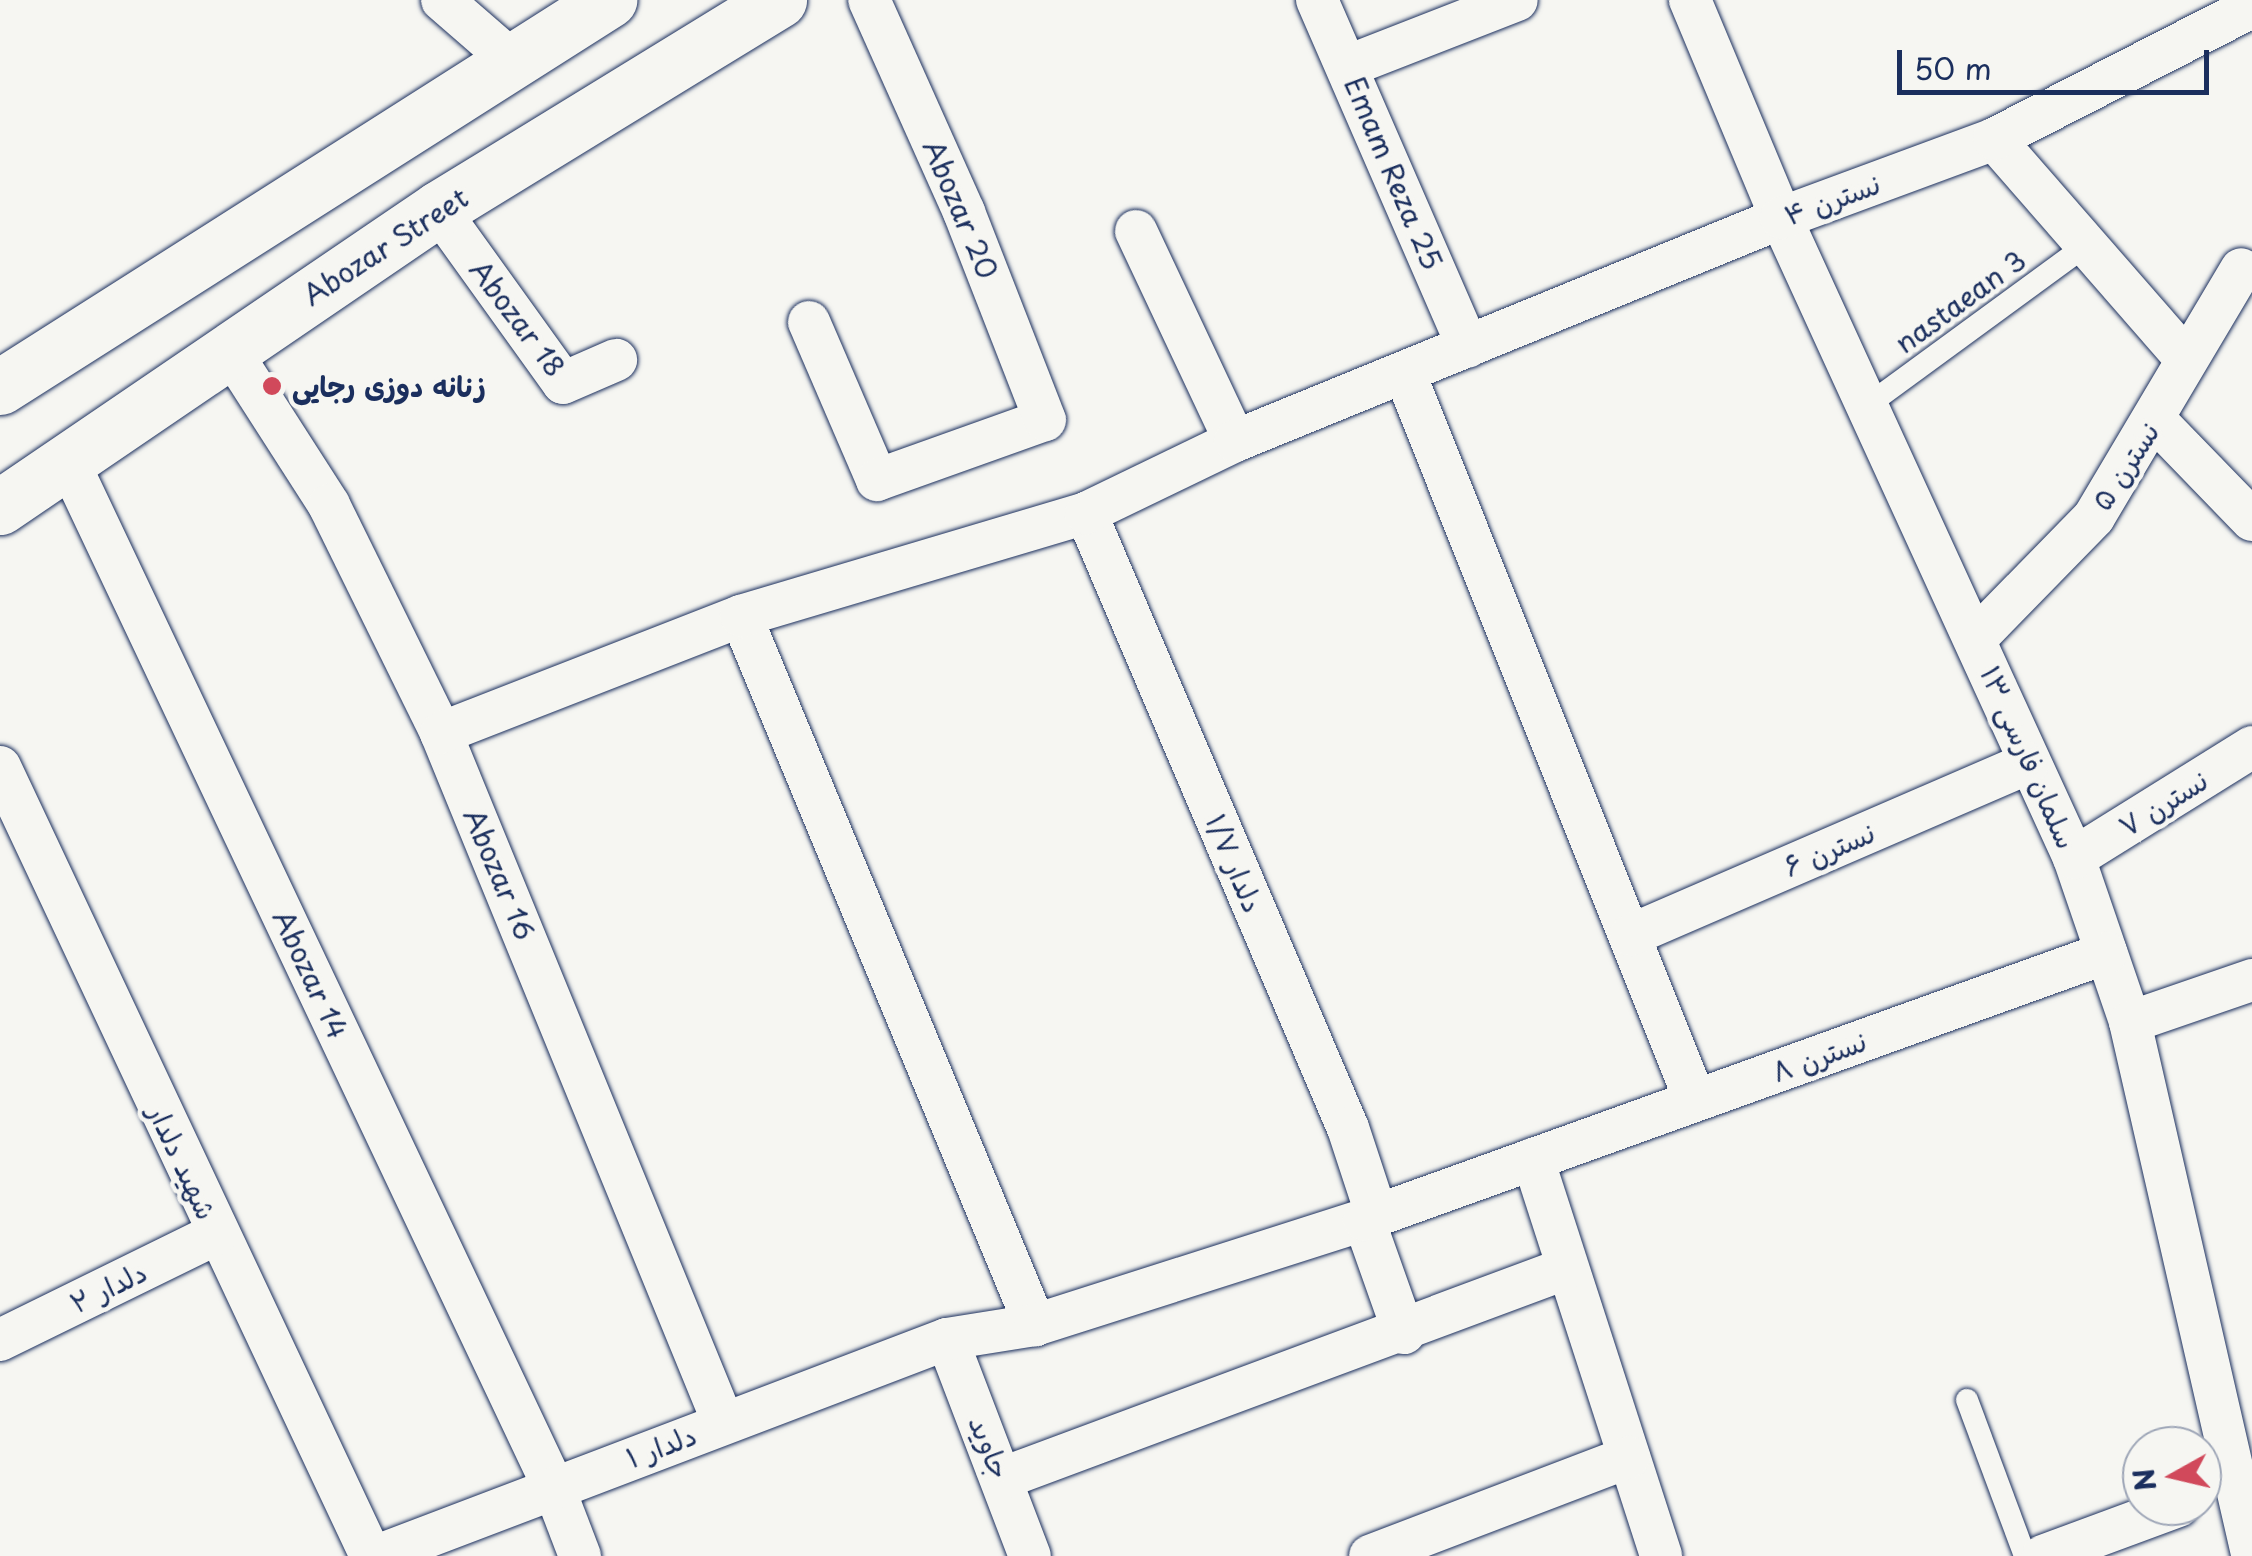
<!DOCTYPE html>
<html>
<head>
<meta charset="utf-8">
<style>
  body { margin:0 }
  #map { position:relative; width:2252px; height:1556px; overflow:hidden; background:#f6f6f2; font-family:"Playpen Sans","Playpen Sans Arabic",sans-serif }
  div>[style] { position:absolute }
  .roads { filter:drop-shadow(0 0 2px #1b2f5e) drop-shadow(0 0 2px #1b2f5e) }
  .lane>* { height:22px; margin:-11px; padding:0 11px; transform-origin:11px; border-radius:11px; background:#f6f6f2 }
  .street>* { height:42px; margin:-21px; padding:0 21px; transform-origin:21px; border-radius:21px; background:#f6f6f2 }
  .secondary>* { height:55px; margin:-27.5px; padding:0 27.5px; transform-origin:27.5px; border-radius:27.5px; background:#f6f6f2 }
  .dots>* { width:28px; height:28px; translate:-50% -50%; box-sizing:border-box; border:5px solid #f6f6f2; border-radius:50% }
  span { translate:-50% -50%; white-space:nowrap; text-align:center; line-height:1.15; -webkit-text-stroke:9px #f6f6f2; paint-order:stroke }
  .street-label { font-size:28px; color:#1b2f5e }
  .poi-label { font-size:28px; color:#1b2f5e; font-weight:700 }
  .left { translate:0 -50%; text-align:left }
  .north { position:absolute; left:2122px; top:1426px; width:100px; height:100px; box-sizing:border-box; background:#f6f6f2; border:2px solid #9ea6b7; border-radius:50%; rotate:262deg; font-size:28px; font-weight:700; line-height:40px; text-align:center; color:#1b2f5e }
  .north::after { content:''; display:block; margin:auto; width:35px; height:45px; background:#d1495b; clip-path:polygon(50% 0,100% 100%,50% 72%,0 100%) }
  .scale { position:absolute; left:1897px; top:50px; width:312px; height:45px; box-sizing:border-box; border:5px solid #1b2f5e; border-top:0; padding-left:12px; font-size:30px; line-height:35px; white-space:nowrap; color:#1b2f5e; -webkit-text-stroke:8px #f6f6f2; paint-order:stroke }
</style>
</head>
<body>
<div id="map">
  <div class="roads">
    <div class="lane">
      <i style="left:1868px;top:405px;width:271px;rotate:-36.2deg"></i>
      <i style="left:1967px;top:1400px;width:166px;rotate:69.6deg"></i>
    </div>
    <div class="street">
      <i style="left:442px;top:0;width:89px;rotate:40.9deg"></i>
      <i style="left:1317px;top:0;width:378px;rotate:66.5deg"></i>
      <i style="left:1690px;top:0;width:236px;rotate:67.3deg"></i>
      <i style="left:1781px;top:218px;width:704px;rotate:65.4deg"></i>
      <i style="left:2074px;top:858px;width:173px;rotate:71.1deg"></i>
      <i style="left:2130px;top:1022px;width:546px;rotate:77.08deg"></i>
      <i style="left:1348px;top:66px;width:181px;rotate:-21.3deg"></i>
      <i style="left:1994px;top:139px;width:292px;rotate:48.9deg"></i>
      <i style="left:438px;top:209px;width:214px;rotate:54.3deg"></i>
      <i style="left:563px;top:383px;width:58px;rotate:-23.5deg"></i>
      <i style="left:1136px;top:231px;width:232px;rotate:64.8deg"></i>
      <i style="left:809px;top:322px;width:172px;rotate:66.7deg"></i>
      <i style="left:877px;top:480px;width:178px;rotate:-19.7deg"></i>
      <i style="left:1045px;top:420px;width:223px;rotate:-111.3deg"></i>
      <i style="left:964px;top:212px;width:232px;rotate:-114.1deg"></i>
      <i style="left:229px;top:349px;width:185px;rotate:57.3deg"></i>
      <i style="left:329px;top:505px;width:254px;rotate:63.8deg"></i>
      <i style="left:441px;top:733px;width:744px;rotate:67.74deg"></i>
      <i style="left:1405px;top:374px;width:782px;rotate:68.23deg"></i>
      <i style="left:2156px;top:421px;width:138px;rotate:45.9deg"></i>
      <i style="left:68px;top:461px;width:1136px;rotate:64.68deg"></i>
      <i style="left:554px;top:1488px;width:73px;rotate:69.1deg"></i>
      <i style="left:1086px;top:513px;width:668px;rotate:66.93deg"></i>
      <i style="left:1348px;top:1128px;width:93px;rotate:71.8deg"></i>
      <i style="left:741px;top:616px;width:768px;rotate:67.48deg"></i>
      <i style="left:1976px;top:638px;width:169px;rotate:-45.7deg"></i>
      <i style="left:2094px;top:517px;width:288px;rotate:-59.3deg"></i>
      <i style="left:441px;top:733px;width:322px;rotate:-21.3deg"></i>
      <i style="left:741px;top:616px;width:360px;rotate:-16.6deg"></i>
      <i style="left:1086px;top:513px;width:165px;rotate:-25.8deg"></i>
      <i style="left:1235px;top:441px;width:590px;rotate:-22.22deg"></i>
      <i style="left:1781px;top:218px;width:227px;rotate:-20.3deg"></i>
      <i style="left:1994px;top:139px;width:290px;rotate:-27.1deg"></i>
      <i style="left:0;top:767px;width:872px;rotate:64.82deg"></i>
      <i style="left:2074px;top:858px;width:210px;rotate:-31.9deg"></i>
      <i style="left:1631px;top:935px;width:433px;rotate:-23.4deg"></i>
      <i style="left:2130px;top:1022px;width:129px;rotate:-19deg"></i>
      <i style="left:1533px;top:1159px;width:417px;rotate:72.1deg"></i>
      <i style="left:1364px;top:1220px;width:120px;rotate:70.5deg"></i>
      <i style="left:947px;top:1339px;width:232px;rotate:69.1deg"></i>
      <i style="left:0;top:1340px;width:241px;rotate:-26.1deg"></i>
      <i style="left:1003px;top:1478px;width:602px;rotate:-20.42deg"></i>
      <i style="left:377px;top:1556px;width:610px;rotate:-20.84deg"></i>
      <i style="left:947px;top:1339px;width:89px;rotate:-9deg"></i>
      <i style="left:1035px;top:1325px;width:345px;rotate:-17.7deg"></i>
      <i style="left:1364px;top:1220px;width:789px;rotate:-19.79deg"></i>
      <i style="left:1370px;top:1556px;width:277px;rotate:-20.9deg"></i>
      <i style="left:2043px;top:1556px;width:144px;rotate:-20.3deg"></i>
    </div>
    <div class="secondary">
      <i style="left:0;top:387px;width:722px;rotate:-32.43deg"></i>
      <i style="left:0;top:507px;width:530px;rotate:-34.23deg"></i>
      <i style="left:438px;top:209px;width:400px;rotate:-31.5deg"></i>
    </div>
  </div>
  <div class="dots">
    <i style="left:272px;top:386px;background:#d1495b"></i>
  </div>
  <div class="street-label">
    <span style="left:1394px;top:173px;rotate:67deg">Emam Reza 25</span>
    <span style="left:1832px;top:199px;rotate:-20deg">نسترن ۴</span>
    <span style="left:961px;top:209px;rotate:67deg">Abozar 20</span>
    <span style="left:385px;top:246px;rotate:-33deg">Abozar Street</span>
    <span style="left:1960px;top:301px;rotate:-36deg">nastaean 3</span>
    <span style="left:518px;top:318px;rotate:53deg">Abozar 18</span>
    <span style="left:2125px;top:466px;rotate:-57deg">نسترن ۵</span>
    <span style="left:2029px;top:757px;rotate:66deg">۱۳ سلمان فارسی</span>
    <span style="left:2163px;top:803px;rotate:-32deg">نسترن ۷</span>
    <span style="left:1829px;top:849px;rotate:-23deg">نسترن ۶</span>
    <span style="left:1235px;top:863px;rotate:67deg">دلدار ۱/۷</span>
    <span style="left:500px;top:874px;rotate:67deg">Abozar 16</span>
    <span style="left:311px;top:974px;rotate:65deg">Abozar 14</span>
    <span style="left:1819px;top:1056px;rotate:-20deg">نسترن ۸</span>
    <span style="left:183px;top:1162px;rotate:65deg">شهید دلدار</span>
    <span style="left:108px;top:1287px;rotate:-26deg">دلدار ۲</span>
    <span style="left:661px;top:1446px;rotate:-21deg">دلدار ۱</span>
    <span style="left:990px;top:1447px;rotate:68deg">جاوید</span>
  </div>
  <div class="poi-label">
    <span class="left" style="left:292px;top:386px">زنانه دوزی رجایی</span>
  </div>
  <div class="north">N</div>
  <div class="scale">50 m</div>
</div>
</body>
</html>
